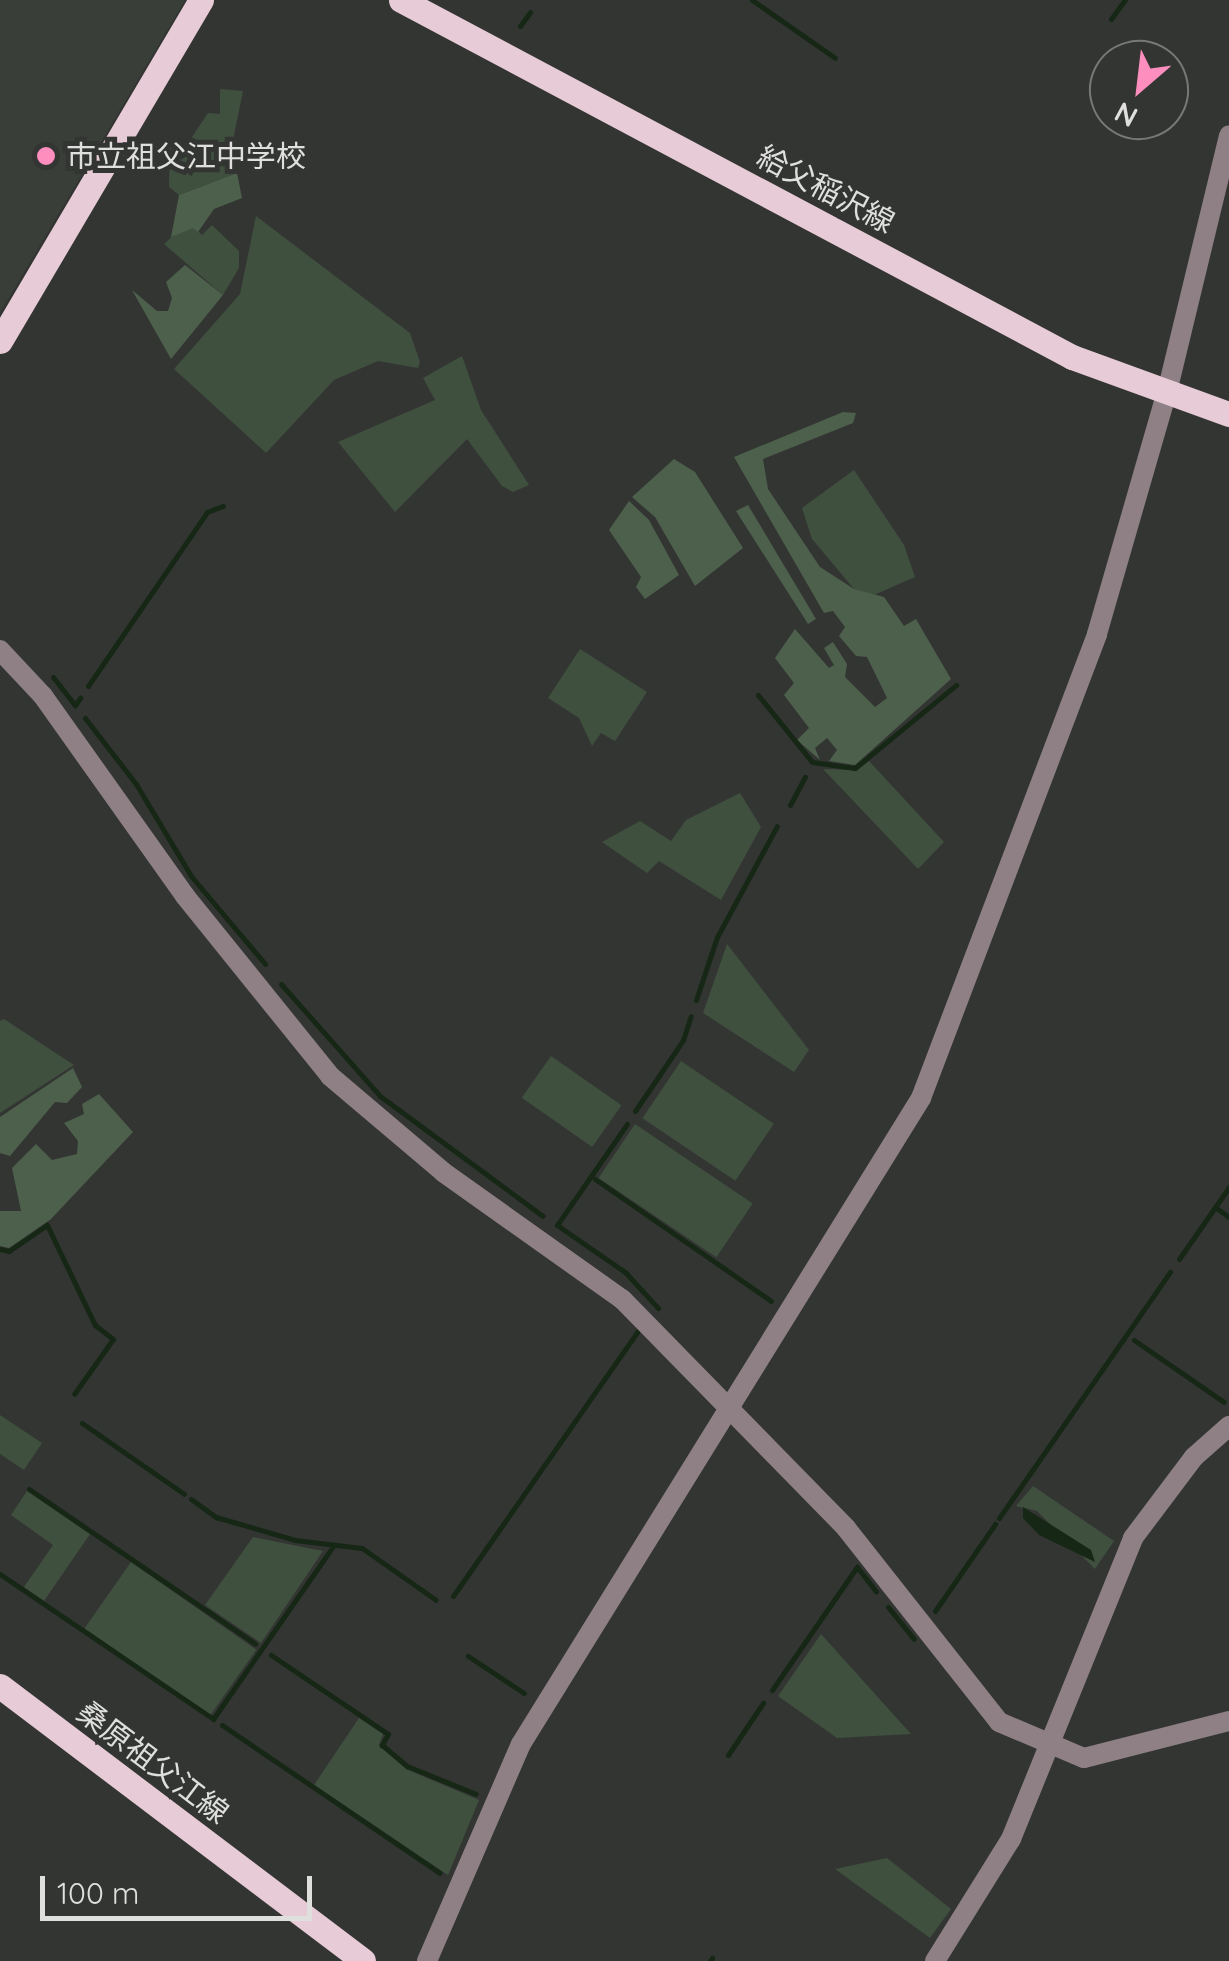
<!DOCTYPE html>
<html>
<head>
<meta charset="utf-8">
<style>
  body { margin:0 }
  #map { position:relative; width:1229px; height:1961px; overflow:hidden; background:#333533; font-family:Quicksand,"Noto Sans JP",sans-serif }
  div>[style] { position:absolute }
  .built>* { inset:0; background:#393f38 }
  .green>* { inset:0; background:#3f503e; transform-origin:0 0 }
  .forest>* { inset:0; background:#4d604c }
  .water>* { inset:0; background:#162715 }
  .stream>* { height:5px; margin:-2.5px; padding:0 2.5px; transform-origin:2.5px; border-radius:2.5px; background:#162715 }
  .minor>* { height:20px; margin:-10px; padding:0 10px; transform-origin:10px; border-radius:10px; background:#8e8085 }
  .major>* { height:25px; margin:-12.5px; padding:0 12.5px; transform-origin:12.5px; border-radius:12.5px; background:#e7cbd6 }
  .dots>* { width:28px; height:28px; translate:-50% -50%; box-sizing:border-box; border:5px solid #333533; border-radius:50% }
  span { translate:-50% -50%; white-space:nowrap; text-align:center; line-height:1.15; -webkit-text-stroke:10px #333533; paint-order:stroke }
  .poi-label { font-size:30px; color:#dfe0de }
  .left { translate:0 -50%; text-align:left }
  .street-label { font-size:30px; color:#dfe0de }
  .north { position:absolute; left:1089px; top:40px; width:100px; height:100px; box-sizing:border-box; background:#333533; border:2px solid #787977; border-radius:50%; rotate:208deg; font-size:28px; font-weight:700; line-height:40px; text-align:center; color:#dfe0de }
  .north::after { content:''; display:block; margin:auto; width:35px; height:45px; background:#fd8ebe; clip-path:polygon(50% 0,100% 100%,50% 72%,0 100%) }
  .scale { position:absolute; left:40px; top:1876px; width:272px; height:45px; box-sizing:border-box; border:5px solid #dfe0de; border-top:0; padding-left:12px; font-size:30px; line-height:35px; white-space:nowrap; color:#dfe0de; -webkit-text-stroke:8px #333533; paint-order:stroke }
</style>
</head>
<body>
<div id="map">
  <div class="built">
    <i style="clip-path:polygon(0 0,185px 0,0 313px)"></i>
  </div>
  <div class="green">
    <i style="clip-path:polygon(220px 89px,243px 91px,234px 135px,237px 173px,179px 195px,169px 187px,170px 144px,188px 143px,208px 113px,220px 114px)"></i>
    <i style="clip-path:polygon(256px 216px,410px 333px,420px 362px,418px 368px,378px 361px,334px 380px,266px 453px,174px 369px,240px 294px)"></i>
    <i style="clip-path:polygon(212px 225px,239px 251px,239px 268px,223px 295px,164px 244px,178px 231px,194px 227px,202px 235px)"></i>
    <i style="clip-path:polygon(462px 356px,481px 410px,529px 485px,513px 492px,502px 486px,467px 439px,395px 512px,338px 442px,435px 400px,423px 378px)"></i>
    <i style="clip-path:polygon(854px 470px,904px 545px,915px 577px,874px 595px,854px 589px,812px 539px,802px 508px)"></i>
    <i style="clip-path:polygon(580px 649px,647px 692px,615px 741px,601px 733px,592px 746px,579px 718px,548px 698px)"></i>
    <i style="clip-path:polygon(869px 761px,944px 842px,918px 869px,823px 769px,856px 770px)"></i>
    <i style="clip-path:polygon(740px 793px,761px 827px,721px 900px,659px 861px,647px 873px,602px 842px,640px 821px,671px 841px,686px 820px)"></i>
    <i style="clip-path:polygon(727px 944px,809px 1050px,794px 1072px,703px 1013px)"></i>
    <i style="clip-path:polygon(4px 1019px,74px 1065px,0 1113px,0 1021px)"></i>
    <i style="left:551px;top:1056px;width:86px;height:51px;rotate:35deg"></i>
    <i style="left:681px;top:1061px;width:112px;height:69px;rotate:34deg"></i>
    <i style="left:635px;top:1124px;width:142px;height:65px;rotate:34deg"></i>
    <i style="clip-path:polygon(0 1415px,42px 1443px,24px 1470px,0 1454px)"></i>
    <i style="clip-path:polygon(1033px 1486px,1114px 1541px,1095px 1569px,1037px 1511px,1016px 1506px)"></i>
    <i style="clip-path:polygon(27px 1491px,90px 1534px,44px 1601px,24px 1587px,53px 1545px,11px 1515px)"></i>
    <i style="clip-path:polygon(253px 1537px,323px 1551px,261px 1643px,205px 1605px)"></i>
    <i style="left:131px;top:1562px;width:153px;height:81px;rotate:35deg"></i>
    <i style="clip-path:polygon(821px 1634px,911px 1734px,837px 1738px,778px 1696px)"></i>
    <i style="clip-path:polygon(359px 1718px,383px 1734px,379px 1745px,406px 1769px,479px 1800px,448px 1875px,314px 1785px)"></i>
    <i style="clip-path:polygon(887px 1858px,951px 1909px,930px 1938px,835px 1869px)"></i>
  </div>
  <div class="forest">
    <i style="clip-path:polygon(237px 173px,242px 198px,214px 209px,198px 232px,193px 228px,171px 237px,179px 195px)"></i>
    <i style="clip-path:polygon(185px 265px,223px 295px,171px 359px,132px 290px,157px 311px,168px 311px,172px 298px,166px 282px)"></i>
    <i style="clip-path:polygon(843px 412px,856px 413px,853px 423px,763px 459px,768px 489px,820px 567px,854px 589px,884px 597px,904px 626px,916px 619px,951px 679px,855px 765px,829px 761px,837px 750px,827px 738px,815px 748px,820px 760px,797px 740px,809px 728px,784px 695px,794px 683px,775px 658px,795px 629px,829px 668px,834px 665px,824px 648px,833px 642px,847px 664px,845px 677px,875px 707px,887px 698px,867px 657px,856px 656px,839px 636px,845px 627px,833px 611px,824px 613px,734px 457px)"></i>
    <i style="clip-path:polygon(674px 459px,695px 472px,743px 548px,695px 586px,655px 517px,632px 497px)"></i>
    <i style="clip-path:polygon(629px 501px,649px 520px,679px 575px,645px 599px,636px 587px,641px 577px,609px 530px)"></i>
    <i style="clip-path:polygon(748px 505px,816px 619px,808px 624px,736px 511px)"></i>
    <i style="clip-path:polygon(73px 1068px,82px 1087px,67px 1103px,55px 1102px,10px 1156px,0 1153px,0 1117px)"></i>
    <i style="clip-path:polygon(99px 1094px,133px 1132px,51px 1219px,9px 1248px,0 1246px,0 1211px,21px 1211px,12px 1168px,36px 1144px,52px 1160px,77px 1154px,78px 1141px,64px 1123px,84px 1114px,82px 1104px)"></i>
  </div>
  <div class="water">
    <i style="clip-path:polygon(1023px 1507px,1091px 1550px,1095px 1562px,1039px 1535px,1023px 1518px)"></i>
  </div>
  <div class="stream">
    <i style="left:752px;top:0;width:101px;rotate:34.9deg"></i>
    <i style="left:1111px;top:19px;width:24px;rotate:-54deg"></i>
    <i style="left:520px;top:26px;width:17px;rotate:-54deg"></i>
    <i style="left:53px;top:677px;width:36px;rotate:52deg"></i>
    <i style="left:75px;top:705px;width:9px;rotate:-54deg"></i>
    <i style="left:88px;top:686px;width:211px;rotate:-55.6deg"></i>
    <i style="left:207px;top:512px;width:17px;rotate:-21deg"></i>
    <i style="left:758px;top:695px;width:86px;rotate:51.1deg"></i>
    <i style="left:812px;top:762px;width:43px;rotate:7.9deg"></i>
    <i style="left:855px;top:768px;width:131px;rotate:-39.4deg"></i>
    <i style="left:85px;top:718px;width:83px;rotate:52.3deg"></i>
    <i style="left:136px;top:784px;width:107px;rotate:59.1deg"></i>
    <i style="left:191px;top:876px;width:115px;rotate:49.9deg"></i>
    <i style="left:790px;top:805px;width:32px;rotate:-62deg"></i>
    <i style="left:281px;top:984px;width:149px;rotate:48.5deg"></i>
    <i style="left:380px;top:1096px;width:202px;rotate:36.4deg"></i>
    <i style="left:696px;top:1000px;width:66px;rotate:-71.6deg"></i>
    <i style="left:717px;top:937px;width:126px;rotate:-61.6deg"></i>
    <i style="left:635px;top:1111px;width:86px;rotate:-55.9deg"></i>
    <i style="left:683px;top:1040px;width:25px;rotate:-72deg"></i>
    <i style="left:627px;top:1124px;width:123px;rotate:124.7deg"></i>
    <i style="left:557px;top:1225px;width:83px;rotate:34.7deg"></i>
    <i style="left:625px;top:1272px;width:49px;rotate:47.5deg"></i>
    <i style="left:595px;top:1179px;width:214px;rotate:34.7deg"></i>
    <i style="left:1215px;top:1207px;width:17px;rotate:36deg"></i>
    <i style="left:0;top:1249px;width:9px;rotate:13deg"></i>
    <i style="left:9px;top:1251px;width:46px;rotate:-34.4deg"></i>
    <i style="left:47px;top:1225px;width:111px;rotate:64.4deg"></i>
    <i style="left:95px;top:1325px;width:23px;rotate:38deg"></i>
    <i style="left:113px;top:1339px;width:67px;rotate:125.3deg"></i>
    <i style="left:1179px;top:1259px;width:88px;rotate:-55.2deg"></i>
    <i style="left:1134px;top:1340px;width:109px;rotate:34.6deg"></i>
    <i style="left:82px;top:1423px;width:124px;rotate:34.8deg"></i>
    <i style="left:29px;top:1489px;width:274px;rotate:34.4deg"></i>
    <i style="left:191px;top:1499px;width:31px;rotate:36deg"></i>
    <i style="left:216px;top:1517px;width:82px;rotate:16.2deg"></i>
    <i style="left:295px;top:1540px;width:67px;rotate:6.8deg"></i>
    <i style="left:362px;top:1548px;width:90px;rotate:35.1deg"></i>
    <i style="left:999px;top:1518px;width:300px;rotate:-55.2deg"></i>
    <i style="left:0;top:1574px;width:258px;rotate:34.2deg"></i>
    <i style="left:213px;top:1719px;width:212px;rotate:-55.2deg"></i>
    <i style="left:453px;top:1596px;width:323px;rotate:-55.1deg"></i>
    <i style="left:888px;top:1607px;width:41px;rotate:50.9deg"></i>
    <i style="left:935px;top:1611px;width:106px;rotate:-55.4deg"></i>
    <i style="left:271px;top:1655px;width:141px;rotate:34deg"></i>
    <i style="left:388px;top:1734px;width:13px;rotate:119deg"></i>
    <i style="left:382px;top:1745px;width:33px;rotate:40deg"></i>
    <i style="left:407px;top:1766px;width:74px;rotate:22.1deg"></i>
    <i style="left:468px;top:1656px;width:67px;rotate:33.5deg"></i>
    <i style="left:772px;top:1690px;width:150px;rotate:-55.4deg"></i>
    <i style="left:857px;top:1567px;width:31px;rotate:52deg"></i>
    <i style="left:222px;top:1725px;width:263px;rotate:34.2deg"></i>
    <i style="left:728px;top:1755px;width:63px;rotate:-56.1deg"></i>
    <i style="left:710px;top:1961px;width:4px;rotate:-56deg"></i>
  </div>
  <div class="minor">
    <i style="left:0;top:650px;width:63px;rotate:46.9deg"></i>
    <i style="left:43px;top:696px;width:245px;rotate:54.6deg"></i>
    <i style="left:185px;top:896px;width:231px;rotate:51.1deg"></i>
    <i style="left:330px;top:1076px;width:148px;rotate:40.3deg"></i>
    <i style="left:443px;top:1172px;width:219px;rotate:35.4deg"></i>
    <i style="left:622px;top:1299px;width:320px;rotate:45.6deg"></i>
    <i style="left:846px;top:1528px;width:247px;rotate:51.7deg"></i>
    <i style="left:999px;top:1722px;width:92px;rotate:23deg"></i>
    <i style="left:1084px;top:1758px;width:150px;rotate:-14.3deg"></i>
    <i style="left:427px;top:1961px;width:236px;rotate:-66.6deg"></i>
    <i style="left:521px;top:1744px;width:760px;rotate:-58.23deg"></i>
    <i style="left:921px;top:1098px;width:496px;rotate:-69.2deg"></i>
    <i style="left:1097px;top:634px;width:252px;rotate:-73.9deg"></i>
    <i style="left:1167px;top:392px;width:264px;rotate:-76.4deg"></i>
    <i style="left:935px;top:1961px;width:144px;rotate:-58.1deg"></i>
    <i style="left:1011px;top:1839px;width:325px;rotate:-67.9deg"></i>
    <i style="left:1133px;top:1538px;width:101px;rotate:-53deg"></i>
    <i style="left:1194px;top:1457px;width:47px;rotate:-41.5deg"></i>
  </div>
  <div class="major">
    <i style="left:401px;top:0;width:760px;rotate:28.01deg"></i>
    <i style="left:1072px;top:357px;width:167px;rotate:20deg"></i>
    <i style="left:0;top:341px;width:396px;rotate:-59.5deg"></i>
    <i style="left:0;top:1686px;width:455px;rotate:37.1deg"></i>
  </div>
  <div class="dots">
    <i style="left:46px;top:156px;background:#fd8ebe"></i>
  </div>
  <div class="poi-label">
    <span class="left" style="left:66px;top:156px">市立祖父江中学校</span>
  </div>
  <div class="street-label">
    <span style="left:826px;top:189px;rotate:28deg">給父稲沢線</span>
    <span style="left:153px;top:1762px;rotate:37deg">桑原祖父江線</span>
  </div>
  <div class="north">N</div>
  <div class="scale">100 m</div>
</div>
</body>
</html>
